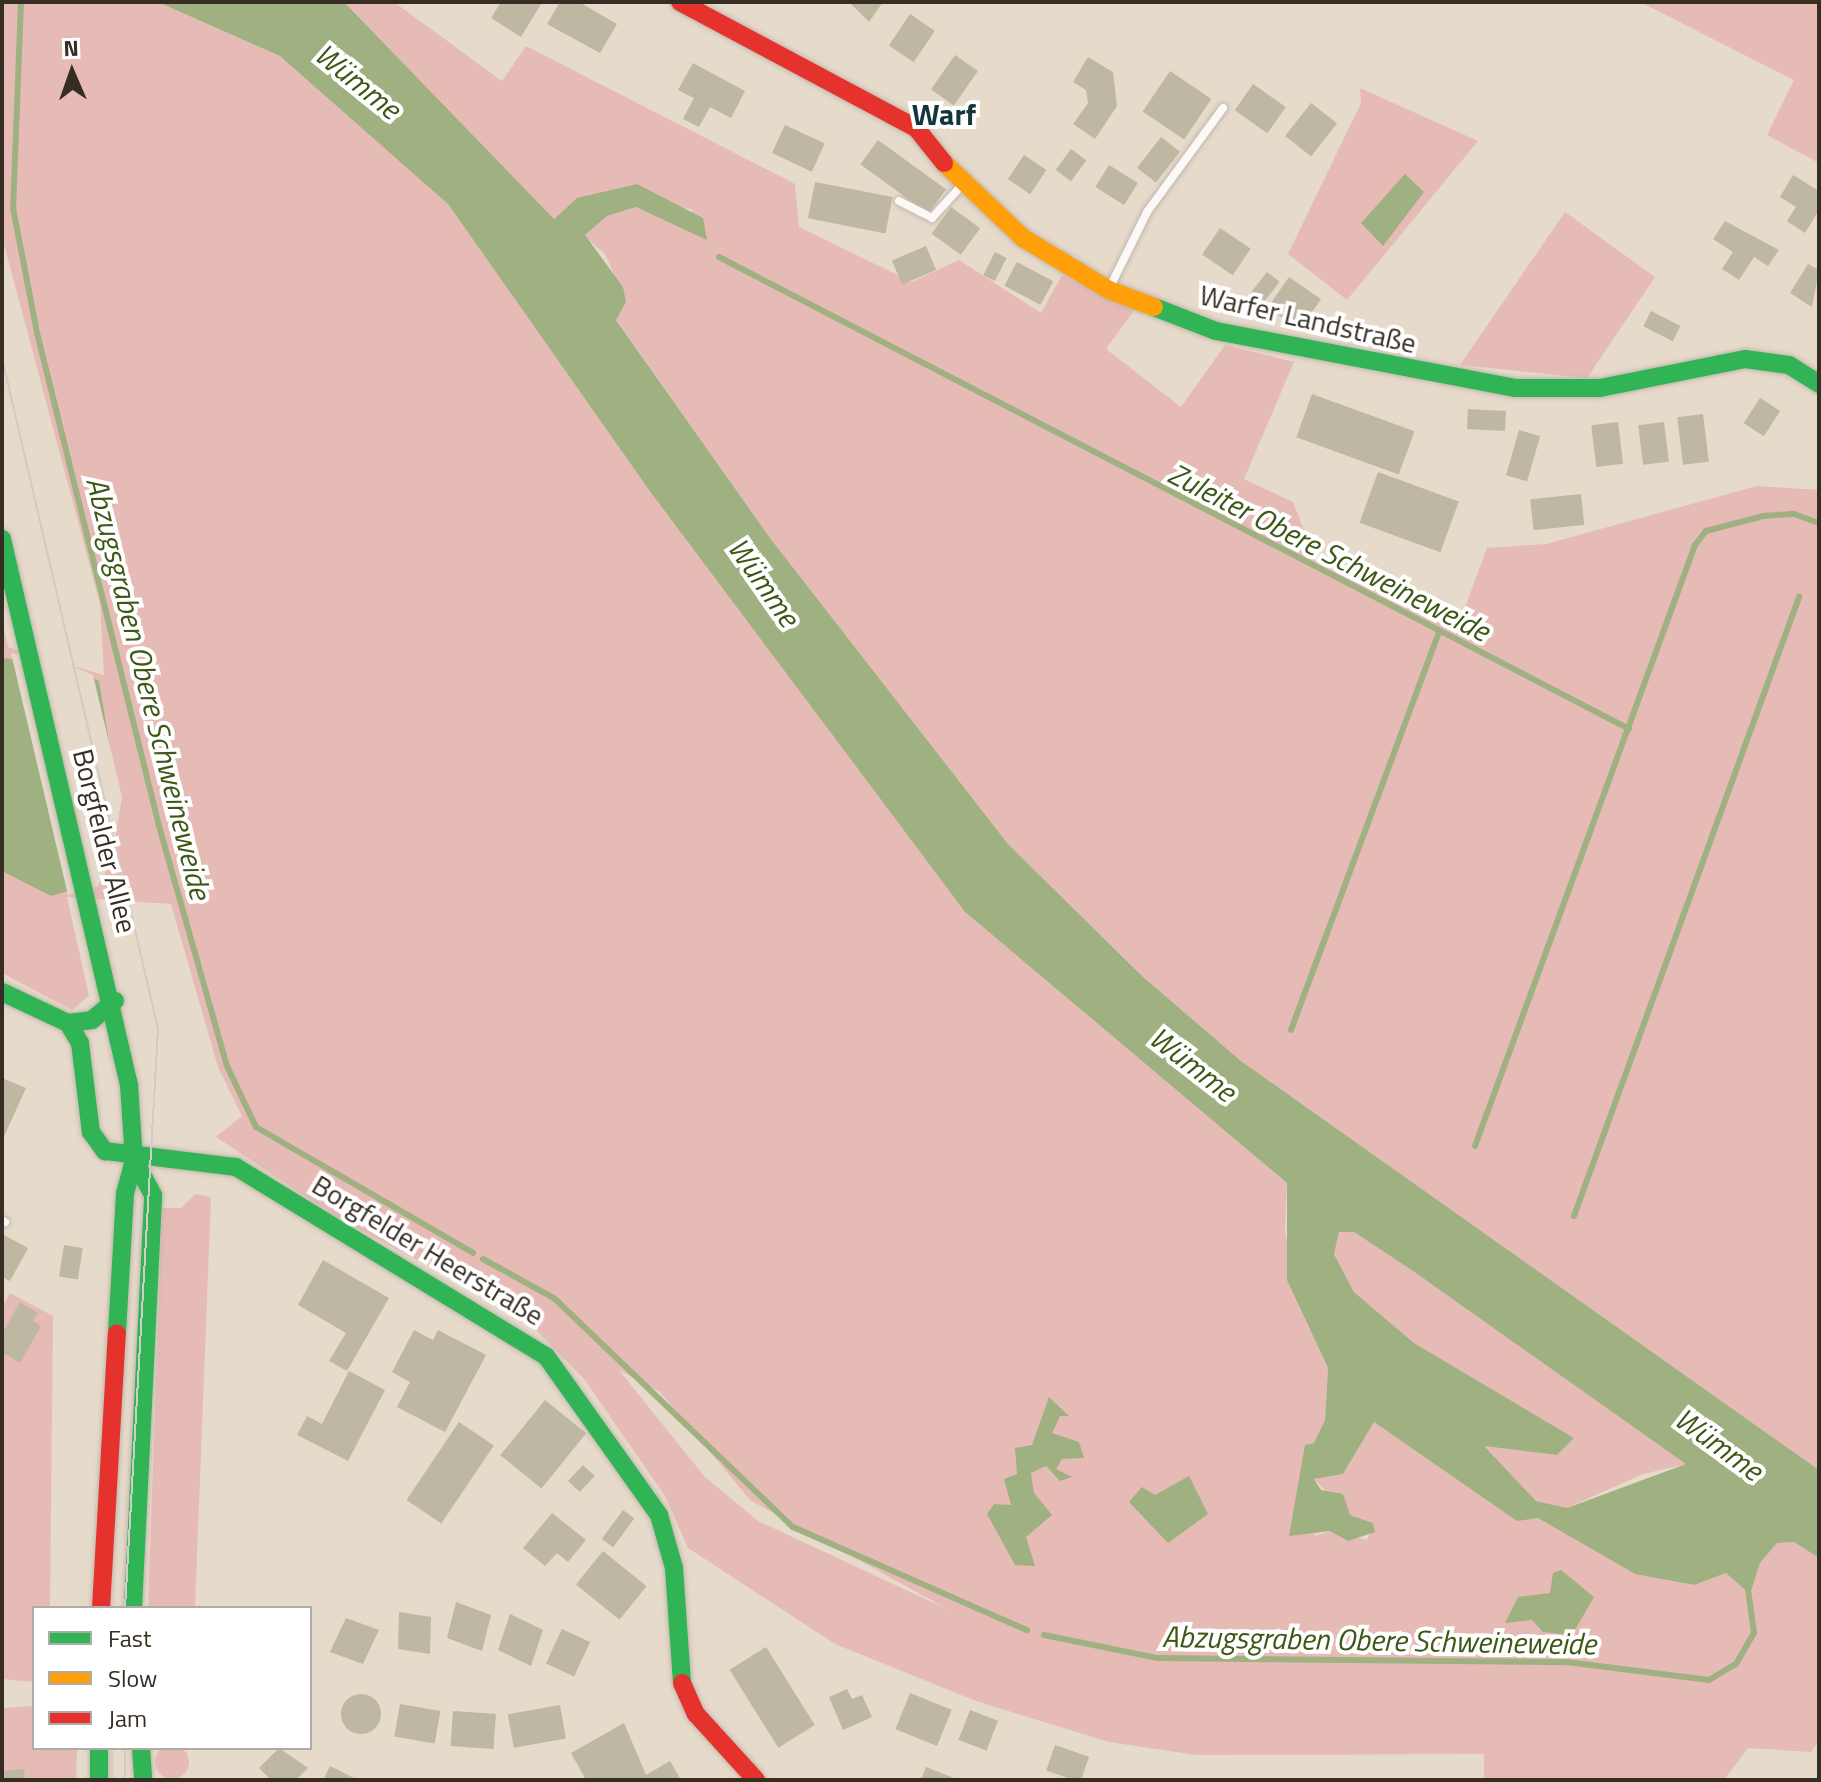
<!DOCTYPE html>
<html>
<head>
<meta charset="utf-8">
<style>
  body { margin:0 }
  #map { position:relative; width:1821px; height:1782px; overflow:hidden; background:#e6dacb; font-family:"Titillium Web",sans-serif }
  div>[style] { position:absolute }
  .green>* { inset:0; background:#e6bbb6 }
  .round { border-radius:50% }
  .water>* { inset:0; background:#9fb081 }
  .pier>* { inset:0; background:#e6dacb }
  .stream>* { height:6px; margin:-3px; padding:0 3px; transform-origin:3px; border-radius:3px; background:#9fb081 }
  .building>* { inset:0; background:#beb7a2; transform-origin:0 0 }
  .roads { filter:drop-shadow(0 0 2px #c1b7ab) drop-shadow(0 0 2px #c1b7ab) }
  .lane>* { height:8px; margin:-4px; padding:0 4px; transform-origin:4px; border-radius:4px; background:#fbf9f7 }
  .fast>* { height:18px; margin:-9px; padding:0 9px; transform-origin:9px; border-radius:9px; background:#30b455 }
  .slow>* { height:18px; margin:-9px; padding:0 9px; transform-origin:9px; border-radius:9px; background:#ff9f0a }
  .jam>* { height:18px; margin:-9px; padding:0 9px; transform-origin:9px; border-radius:9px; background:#e5322d }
  .tram>* { height:2px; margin:-1px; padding:0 1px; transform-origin:1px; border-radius:1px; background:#d0ccc8 }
  span { translate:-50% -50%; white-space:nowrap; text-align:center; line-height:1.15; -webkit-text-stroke:8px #fff; paint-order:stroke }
  .street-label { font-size:28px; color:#362e23 }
  .water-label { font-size:30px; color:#3d5816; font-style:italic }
  .neighbourhood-label { font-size:30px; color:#14353c; font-weight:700 }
  .frame { position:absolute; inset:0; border:4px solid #362e23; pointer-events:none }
  .legend { position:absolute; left:32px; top:1606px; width:280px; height:144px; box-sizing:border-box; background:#fff; border:2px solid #afaba7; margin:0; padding:10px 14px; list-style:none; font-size:24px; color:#362e23 }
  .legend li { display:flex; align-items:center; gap:16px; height:40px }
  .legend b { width:40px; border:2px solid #afaba7 }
  .north { position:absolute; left:32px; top:32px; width:80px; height:80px; -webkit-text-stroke:6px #fff; paint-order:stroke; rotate:358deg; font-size:22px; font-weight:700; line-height:32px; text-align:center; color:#362e23 }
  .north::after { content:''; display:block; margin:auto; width:28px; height:36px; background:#362e23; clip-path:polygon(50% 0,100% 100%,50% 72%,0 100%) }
</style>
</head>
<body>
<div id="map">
  <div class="green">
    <i style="clip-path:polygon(evenodd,2px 2px,158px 2px,280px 56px,331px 96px,448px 204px,649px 490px,965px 912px,1287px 1183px,1285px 1230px,1299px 1306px,1328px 1368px,1325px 1420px,1314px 1443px,1305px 1445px,1315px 1536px,1330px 1531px,1367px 1540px,1373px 1523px,1350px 1515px,1314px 1479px,1343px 1474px,1374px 1422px,1517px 1520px,1538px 1518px,1635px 1574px,1694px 1585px,1726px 1573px,1750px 1593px,1760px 1563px,1777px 1543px,1794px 1542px,1819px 1558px,1819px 1740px,1811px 1752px,1748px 1748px,1724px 1780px,1484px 1780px,1484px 1754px,1196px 1755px,1109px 1742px,976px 1701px,835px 1644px,688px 1548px,665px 1496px,584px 1379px,523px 1317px,340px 1219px,216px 1137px,242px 1116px,218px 1067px,171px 904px,67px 897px,89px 996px,72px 1010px,2px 973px,2px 620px,8px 647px,104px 675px,100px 604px,2px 237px,2px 2px,619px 1370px,660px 1392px,750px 1500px,949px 1610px,758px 1521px,704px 1476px,619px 1370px)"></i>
    <i style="clip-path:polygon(344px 2px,394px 2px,502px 81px,526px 46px,795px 184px,799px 227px,912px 282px,959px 260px,1041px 313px,1062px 275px,1135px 309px,1106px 349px,1181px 407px,1225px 345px,1294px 362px,1244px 479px,1293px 502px,1317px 563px,1439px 623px,1460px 621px,1487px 548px,1546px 544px,1757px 486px,1819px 490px,1819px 1470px,1241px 1061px,1142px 976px,1008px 844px,770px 538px,616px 319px,626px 302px,605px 254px,584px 236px,607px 216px,636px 207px,687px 229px,692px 209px,577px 198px,554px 219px)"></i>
    <i style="clip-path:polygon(1640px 2px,1819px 2px,1819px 163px,1767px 135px,1794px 80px)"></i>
    <i style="clip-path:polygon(1360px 88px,1478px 141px,1347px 300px,1288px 254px,1361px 103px)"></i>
    <i style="clip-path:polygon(1565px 212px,1655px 277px,1587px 378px,1460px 365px)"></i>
    <i style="clip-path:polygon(195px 1194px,211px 1197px,195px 1608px,148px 1608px,162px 1208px,181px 1208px)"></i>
    <i style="clip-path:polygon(1339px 1232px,1354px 1232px,1413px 1271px,1687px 1464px,1643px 1474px,1567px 1508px,1536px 1501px,1483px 1446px,1557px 1455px,1574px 1438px,1414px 1343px,1354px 1292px,1334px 1253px)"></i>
    <i style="clip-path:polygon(10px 1293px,53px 1316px,50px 1608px,34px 1608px,34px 1682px,2px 1679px,2px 1308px)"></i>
    <i style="clip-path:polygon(34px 1706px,34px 1748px,77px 1748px,76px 1780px,2px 1780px,2px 1708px)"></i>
    <i class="round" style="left:155px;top:1745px;width:34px;height:34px"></i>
  </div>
  <div class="water">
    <i style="clip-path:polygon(evenodd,158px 2px,344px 2px,554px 219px,577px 198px,637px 184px,703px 218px,707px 240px,636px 207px,607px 216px,585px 235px,623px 287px,626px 302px,616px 320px,770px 538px,1008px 844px,1142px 976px,1241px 1061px,1819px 1470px,1819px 1558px,1794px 1542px,1777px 1543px,1760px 1563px,1750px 1594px,1726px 1573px,1694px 1585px,1635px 1574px,1538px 1518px,1517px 1521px,1374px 1422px,1343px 1474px,1314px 1479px,1321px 1490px,1343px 1494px,1350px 1515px,1373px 1523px,1375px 1532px,1348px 1541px,1330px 1531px,1289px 1536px,1305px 1445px,1314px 1443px,1325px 1420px,1328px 1368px,1287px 1280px,1287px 1183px,965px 912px,649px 490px,448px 204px,280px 56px,158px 2px,1339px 1232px,1354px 1232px,1413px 1271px,1686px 1464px,1567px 1508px,1536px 1501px,1484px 1446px,1557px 1455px,1574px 1438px,1414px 1343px,1354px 1292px,1334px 1254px,1339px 1232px)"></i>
    <i style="clip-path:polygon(1405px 174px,1424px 192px,1383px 246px,1361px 223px)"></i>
    <i style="clip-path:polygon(2px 658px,55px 663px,99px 681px,118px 797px,97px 883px,51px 896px,2px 871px)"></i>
    <i style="clip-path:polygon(1049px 1397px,1069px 1416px,1060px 1416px,1052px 1433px,1079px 1442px,1084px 1458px,1062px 1459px,1056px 1469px,1072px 1477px,1060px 1481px,1046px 1466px,1031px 1473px,1034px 1493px,1052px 1515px,1026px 1537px,1035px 1566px,1015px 1565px,987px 1514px,994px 1504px,1011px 1505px,1004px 1479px,1017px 1474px,1015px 1448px,1032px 1445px)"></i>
    <i style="clip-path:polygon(1189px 1476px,1208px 1514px,1168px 1543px,1129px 1502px,1142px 1487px,1155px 1495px)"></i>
    <i style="clip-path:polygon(1561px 1570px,1594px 1597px,1572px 1635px,1543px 1632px,1532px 1620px,1505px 1623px,1518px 1597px,1550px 1593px,1553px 1573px)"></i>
  </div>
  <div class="pier">
    <i style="clip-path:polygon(11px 653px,55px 659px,93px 675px,122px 797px,111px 862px,98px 886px,68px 895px)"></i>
  </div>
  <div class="stream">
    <i style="left:21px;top:2px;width:206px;rotate:92.2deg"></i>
    <i style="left:13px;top:208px;width:127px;rotate:79.1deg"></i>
    <i style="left:37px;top:333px;width:508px;rotate:76.1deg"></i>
    <i style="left:159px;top:826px;width:249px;rotate:74.2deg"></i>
    <i style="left:227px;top:1066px;width:68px;rotate:64.6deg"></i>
    <i style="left:256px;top:1127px;width:251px;rotate:30.1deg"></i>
    <i style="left:719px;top:257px;width:1025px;rotate:27.41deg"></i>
    <i style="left:1291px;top:1030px;width:422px;rotate:-69.6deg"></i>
    <i style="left:1475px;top:1146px;width:640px;rotate:-69.89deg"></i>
    <i style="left:1695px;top:545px;width:18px;rotate:-52deg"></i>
    <i style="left:1706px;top:531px;width:59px;rotate:-14.7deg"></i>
    <i style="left:1763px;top:516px;width:31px;rotate:-4deg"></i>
    <i style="left:1794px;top:514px;width:27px;rotate:20deg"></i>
    <i style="left:1574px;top:1216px;width:659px;rotate:-70.02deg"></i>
    <i style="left:483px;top:1259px;width:81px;rotate:28.8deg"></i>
    <i style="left:554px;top:1298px;width:331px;rotate:43.8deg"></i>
    <i style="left:793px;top:1527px;width:256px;rotate:23.8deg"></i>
    <i style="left:1044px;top:1635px;width:115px;rotate:11.5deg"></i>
    <i style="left:1157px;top:1658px;width:410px;rotate:0.6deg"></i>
    <i style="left:1567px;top:1662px;width:143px;rotate:7.2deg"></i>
    <i style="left:1709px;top:1680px;width:31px;rotate:-31deg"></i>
    <i style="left:1736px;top:1664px;width:36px;rotate:-60deg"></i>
    <i style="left:1754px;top:1633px;width:44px;rotate:-97.8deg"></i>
  </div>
  <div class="building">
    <i style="clip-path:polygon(501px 2px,538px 2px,541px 4px,521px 37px,491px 18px)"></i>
    <i style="clip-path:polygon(560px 2px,579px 2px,617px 24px,600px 53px,547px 24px)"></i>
    <i style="clip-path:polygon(849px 2px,883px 2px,869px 22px)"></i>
    <i style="left:910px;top:14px;width:30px;height:38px;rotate:34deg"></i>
    <i style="left:955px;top:55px;width:28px;height:42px;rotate:35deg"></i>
    <i style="clip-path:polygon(1088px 57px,1113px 72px,1117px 106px,1095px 139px,1073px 124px,1088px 103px,1086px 90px,1073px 82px)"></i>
    <i style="clip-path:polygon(693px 63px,745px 91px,731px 118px,710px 107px,699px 127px,683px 119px,694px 98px,678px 90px)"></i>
    <i style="left:1170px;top:71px;width:50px;height:49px;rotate:34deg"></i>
    <i style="left:1253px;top:84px;width:40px;height:32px;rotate:35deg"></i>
    <i style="left:1311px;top:103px;width:33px;height:42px;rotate:38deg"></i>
    <i style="left:785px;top:125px;width:44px;height:31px;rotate:25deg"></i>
    <i style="left:1161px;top:137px;width:24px;height:39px;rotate:38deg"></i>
    <i style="left:878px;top:140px;width:84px;height:30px;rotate:36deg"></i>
    <i style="left:1071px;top:149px;width:19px;height:26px;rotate:36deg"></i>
    <i style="left:1024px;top:155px;width:27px;height:29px;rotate:34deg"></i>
    <i style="left:1109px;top:165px;width:34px;height:26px;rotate:32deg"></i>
    <i style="clip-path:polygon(1793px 175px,1819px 191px,1819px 210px,1805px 233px,1787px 221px,1796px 207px,1780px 197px)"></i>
    <i style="left:815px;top:182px;width:79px;height:37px;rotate:11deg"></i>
    <i style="left:951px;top:207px;width:36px;height:33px;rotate:36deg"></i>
    <i style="clip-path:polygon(1725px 221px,1779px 250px,1768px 266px,1754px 257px,1739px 280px,1722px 269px,1733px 252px,1713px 239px)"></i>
    <i style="left:1220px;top:228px;width:37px;height:32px;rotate:34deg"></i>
    <i style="left:926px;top:246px;width:26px;height:37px;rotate:67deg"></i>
    <i style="left:995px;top:252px;width:13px;height:26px;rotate:27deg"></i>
    <i style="left:1017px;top:262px;width:41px;height:27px;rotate:28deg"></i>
    <i style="clip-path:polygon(1808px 264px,1819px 270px,1812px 307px,1790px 293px)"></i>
    <i style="left:1267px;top:272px;width:16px;height:29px;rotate:38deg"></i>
    <i style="left:1289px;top:277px;width:39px;height:37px;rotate:35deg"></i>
    <i style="left:1651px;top:311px;width:33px;height:17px;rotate:27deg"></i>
    <i style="left:1312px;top:394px;width:109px;height:46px;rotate:20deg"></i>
    <i style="left:1760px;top:398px;width:24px;height:30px;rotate:33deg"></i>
    <i style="left:1468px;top:409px;width:38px;height:20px;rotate:3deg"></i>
    <i style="left:1703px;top:414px;width:48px;height:26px;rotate:83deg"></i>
    <i style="left:1618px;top:422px;width:42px;height:27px;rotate:83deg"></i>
    <i style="left:1664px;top:422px;width:40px;height:26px;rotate:83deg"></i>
    <i style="left:1519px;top:430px;width:22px;height:47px;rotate:16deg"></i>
    <i style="left:1378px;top:472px;width:86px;height:54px;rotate:20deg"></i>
    <i style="left:1581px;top:494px;width:31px;height:51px;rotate:84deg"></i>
    <i style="clip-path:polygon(2px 1078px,26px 1088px,2px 1141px)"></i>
    <i style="clip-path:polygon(2px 1234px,28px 1248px,10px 1281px,2px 1277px)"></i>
    <i style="left:64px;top:1245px;width:19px;height:32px;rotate:9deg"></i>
    <i style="clip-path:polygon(323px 1260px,389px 1298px,347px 1371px,329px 1361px,346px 1333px,298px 1305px)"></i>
    <i style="clip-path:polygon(20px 1302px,38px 1313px,33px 1321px,41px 1326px,20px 1363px,2px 1352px,2px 1334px)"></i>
    <i style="clip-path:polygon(414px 1330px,433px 1340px,438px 1330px,486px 1355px,445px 1432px,397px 1407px,410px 1382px,392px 1372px)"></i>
    <i style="clip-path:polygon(349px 1371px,385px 1390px,348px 1461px,297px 1435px,307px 1416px,322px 1424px)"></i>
    <i style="left:545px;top:1400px;width:53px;height:71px;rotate:39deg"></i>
    <i style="left:459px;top:1422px;width:42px;height:94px;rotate:34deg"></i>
    <i style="left:583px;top:1465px;width:16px;height:22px;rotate:43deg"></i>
    <i style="left:623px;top:1510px;width:14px;height:36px;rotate:36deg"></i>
    <i style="clip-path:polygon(552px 1513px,586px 1540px,568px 1562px,557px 1553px,545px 1566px,523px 1548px)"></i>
    <i style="left:603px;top:1551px;width:56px;height:43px;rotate:39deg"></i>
    <i style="clip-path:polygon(456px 1602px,491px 1615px,482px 1651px,447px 1638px)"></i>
    <i style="clip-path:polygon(399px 1612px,431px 1617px,430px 1654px,398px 1649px)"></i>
    <i style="clip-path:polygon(510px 1614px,543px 1630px,531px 1666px,498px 1650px)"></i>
    <i style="clip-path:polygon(346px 1618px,379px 1630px,363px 1664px,330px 1652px)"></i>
    <i style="left:562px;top:1629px;width:31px;height:38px;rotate:25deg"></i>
    <i style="left:766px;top:1647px;width:92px;height:43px;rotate:58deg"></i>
    <i style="clip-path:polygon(847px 1689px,852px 1699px,862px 1695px,872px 1717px,843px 1730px,829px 1697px)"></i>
    <i style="left:910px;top:1693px;width:45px;height:39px;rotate:22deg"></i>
    <i class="round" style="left:341px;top:1694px;width:40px;height:40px"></i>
    <i style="left:400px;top:1704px;width:41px;height:33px;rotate:10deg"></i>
    <i style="left:560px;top:1705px;width:34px;height:53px;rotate:80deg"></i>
    <i style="left:970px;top:1710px;width:30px;height:32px;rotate:21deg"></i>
    <i style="left:453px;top:1711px;width:43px;height:35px;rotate:4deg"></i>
    <i style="clip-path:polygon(624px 1723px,646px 1775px,670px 1761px,681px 1780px,586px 1780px,571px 1753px)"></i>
    <i style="left:1055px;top:1745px;width:36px;height:27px;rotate:19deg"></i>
    <i style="clip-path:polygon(279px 1748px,308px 1768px,296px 1780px,271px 1780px,259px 1768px)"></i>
    <i style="clip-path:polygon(330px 1766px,358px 1780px,323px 1780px)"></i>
    <i style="clip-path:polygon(926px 1767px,959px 1780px,921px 1780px)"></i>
    <i style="left:24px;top:1769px;width:11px;height:22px;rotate:85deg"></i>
  </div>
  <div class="roads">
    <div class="lane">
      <i style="left:899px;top:201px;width:37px;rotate:27deg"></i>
      <i style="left:932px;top:218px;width:43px;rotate:-47.8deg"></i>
      <i style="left:1109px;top:289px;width:86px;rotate:-63.7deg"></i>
      <i style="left:1147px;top:212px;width:129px;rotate:-53.8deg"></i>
      <i style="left:2px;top:1220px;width:4px;rotate:34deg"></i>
    </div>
    <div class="fast">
      <i style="left:1154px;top:307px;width:66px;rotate:21.2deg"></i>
      <i style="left:1216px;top:331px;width:304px;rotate:10.8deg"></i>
      <i style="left:1515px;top:388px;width:85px"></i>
      <i style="left:1600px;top:388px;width:148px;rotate:-11.3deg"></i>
      <i style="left:1745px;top:359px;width:44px;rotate:7.8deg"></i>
      <i style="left:1789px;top:365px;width:36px;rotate:32deg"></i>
      <i style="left:2px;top:539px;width:561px;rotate:76.91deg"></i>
      <i style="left:129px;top:1085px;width:75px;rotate:86.2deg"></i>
      <i style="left:134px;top:1160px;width:35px;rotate:105deg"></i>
      <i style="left:125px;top:1194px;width:139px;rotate:93.3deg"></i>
      <i style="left:2px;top:992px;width:73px;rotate:25.2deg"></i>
      <i style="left:68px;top:1023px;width:23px;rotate:59deg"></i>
      <i style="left:80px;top:1043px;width:90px;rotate:83deg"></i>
      <i style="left:91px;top:1132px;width:24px;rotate:54deg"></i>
      <i style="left:105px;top:1151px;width:132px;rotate:7deg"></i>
      <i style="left:236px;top:1167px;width:363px;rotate:31.4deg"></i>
      <i style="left:546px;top:1356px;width:195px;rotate:54.6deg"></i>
      <i style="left:659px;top:1515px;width:55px;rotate:74.2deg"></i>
      <i style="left:674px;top:1568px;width:115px;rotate:86deg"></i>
      <i style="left:68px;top:1023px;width:24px;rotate:-7deg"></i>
      <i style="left:92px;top:1020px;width:30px;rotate:-40deg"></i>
      <i style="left:133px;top:1608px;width:413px;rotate:-87.2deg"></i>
      <i style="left:153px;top:1195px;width:40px;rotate:-118deg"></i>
      <i style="left:99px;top:1748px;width:32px;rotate:90deg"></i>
      <i style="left:141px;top:1748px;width:32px;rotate:86deg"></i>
    </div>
    <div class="slow">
      <i style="left:944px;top:163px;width:109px;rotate:43.5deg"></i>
      <i style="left:1023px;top:238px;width:100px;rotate:31.2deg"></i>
      <i style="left:1109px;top:290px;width:48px;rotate:20.7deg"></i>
    </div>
    <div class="jam">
      <i style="left:680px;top:2px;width:268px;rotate:28.1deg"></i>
      <i style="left:916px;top:128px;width:45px;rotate:51.3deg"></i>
      <i style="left:101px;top:1608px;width:275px;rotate:-86.7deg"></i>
      <i style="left:682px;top:1683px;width:34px;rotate:66deg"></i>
      <i style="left:696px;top:1714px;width:89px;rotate:47.7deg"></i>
    </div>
  </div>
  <div class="tram">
    <i style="left:2px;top:358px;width:689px;rotate:76.91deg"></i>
    <i style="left:158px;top:1029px;width:580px;rotate:93.26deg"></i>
    <i style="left:112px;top:1748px;width:32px;rotate:90deg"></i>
    <i style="left:125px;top:1748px;width:32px;rotate:90deg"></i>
  </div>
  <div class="street-label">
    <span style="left:1308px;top:319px;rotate:13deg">Warfer Landstraße</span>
    <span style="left:105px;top:841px;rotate:76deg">Borgfelder Allee</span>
    <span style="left:428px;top:1250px;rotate:31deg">Borgfelder Heerstraße</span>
  </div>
  <div class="water-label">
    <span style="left:358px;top:81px;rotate:39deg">Wümme</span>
    <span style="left:1329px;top:552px;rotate:27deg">Zuleiter Obere Schweineweide</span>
    <span style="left:764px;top:582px;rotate:55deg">Wümme</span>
    <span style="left:149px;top:688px;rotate:76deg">Abzugsgraben Obere Schweineweide</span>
    <span style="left:1193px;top:1064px;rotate:38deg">Wümme</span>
    <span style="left:1719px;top:1444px;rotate:36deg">Wümme</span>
    <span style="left:1379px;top:1640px;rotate:1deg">Abzugsgraben Obere Schweineweide</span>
  </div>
  <div class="neighbourhood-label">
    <span style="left:944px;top:114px">Warf</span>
  </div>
  <div class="frame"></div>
  <ul class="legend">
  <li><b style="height:10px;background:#30b455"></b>Fast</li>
  <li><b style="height:10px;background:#ff9f0a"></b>Slow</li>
  <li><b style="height:10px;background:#e5322d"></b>Jam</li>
  </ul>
  <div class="north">N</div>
</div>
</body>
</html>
